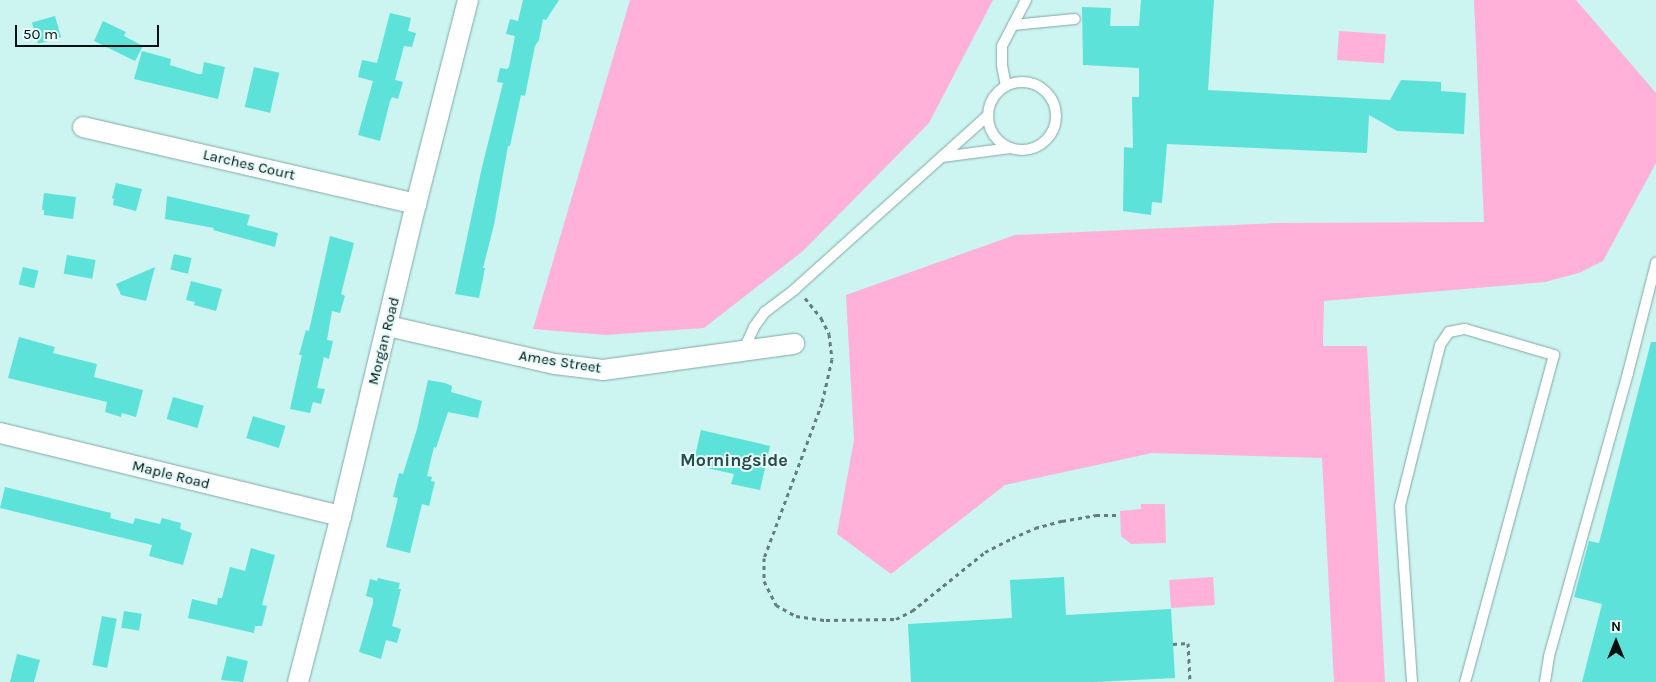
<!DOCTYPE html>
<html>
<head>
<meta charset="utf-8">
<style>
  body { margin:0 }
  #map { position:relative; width:1656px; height:682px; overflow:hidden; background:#ccf4f0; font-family:Karla,sans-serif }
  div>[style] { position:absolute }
  .green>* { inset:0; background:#ffb1da; transform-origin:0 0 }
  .building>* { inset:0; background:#5de2d9; transform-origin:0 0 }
  .path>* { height:3px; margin-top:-1.5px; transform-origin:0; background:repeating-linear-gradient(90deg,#647e7c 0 4px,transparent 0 8px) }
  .roads { filter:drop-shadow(0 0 1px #82a8a5) drop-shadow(0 0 1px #82a8a5) }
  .lane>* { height:10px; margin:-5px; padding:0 5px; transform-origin:5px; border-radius:5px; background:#fff }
  .lane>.ring { margin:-5px; padding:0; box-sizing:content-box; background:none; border:10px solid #fff; border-radius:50% }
  .street>* { height:20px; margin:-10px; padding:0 10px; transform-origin:10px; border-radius:10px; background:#fff }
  span { translate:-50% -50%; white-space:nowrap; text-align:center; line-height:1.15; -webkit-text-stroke:4px #e6fefb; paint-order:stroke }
  .street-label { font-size:15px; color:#03100f }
  .quarter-label { font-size:18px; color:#284c49; font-weight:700 }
  .north { position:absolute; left:1591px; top:617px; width:50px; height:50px; -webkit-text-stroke:4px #e6fefb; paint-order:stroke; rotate:0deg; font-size:14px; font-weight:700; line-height:20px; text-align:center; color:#03100f }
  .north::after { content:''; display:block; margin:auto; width:18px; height:22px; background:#03100f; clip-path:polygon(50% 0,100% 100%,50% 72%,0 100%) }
  .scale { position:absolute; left:15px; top:25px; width:144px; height:22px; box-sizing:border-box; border:2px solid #03100f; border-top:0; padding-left:6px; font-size:15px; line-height:18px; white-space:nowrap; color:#03100f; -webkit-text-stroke:4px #e6fefb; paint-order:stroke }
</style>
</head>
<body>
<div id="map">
  <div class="green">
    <i style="clip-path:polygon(630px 0,993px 0,929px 123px,803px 251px,704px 328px,605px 335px,533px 329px)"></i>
    <i style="clip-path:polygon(1474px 0,1576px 0,1656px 93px,1656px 163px,1603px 261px,1579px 273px,1545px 282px,1324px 301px,1323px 346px,1367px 346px,1385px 682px,1334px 682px,1322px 458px,1152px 453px,1005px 485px,891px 574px,837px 534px,854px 440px,846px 295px,1015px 235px,1278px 223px,1484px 222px)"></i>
    <i style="left:1339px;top:31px;width:47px;height:29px;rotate:4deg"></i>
    <i style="clip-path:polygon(1141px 504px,1165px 504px,1166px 543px,1131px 544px,1121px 536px,1120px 511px,1141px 509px)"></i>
    <i style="left:1213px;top:577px;width:28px;height:44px;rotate:86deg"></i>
  </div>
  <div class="building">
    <i style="clip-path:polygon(523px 0,559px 0,546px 20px,543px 19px,539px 40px,535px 46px,525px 96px,521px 95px,510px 146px,508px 146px,494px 225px,483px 268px,485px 268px,479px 298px,455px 294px,482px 167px,503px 83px,497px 82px,500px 68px,507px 69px,509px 67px,515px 36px,506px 34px,510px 19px,518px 21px)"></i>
    <i style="clip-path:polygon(1141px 0,1214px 0,1208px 90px,1390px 100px,1401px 80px,1441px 82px,1441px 91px,1466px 93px,1464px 134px,1397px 131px,1369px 115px,1367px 153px,1167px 144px,1162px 203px,1152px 202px,1151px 215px,1123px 211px,1124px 147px,1133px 148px,1132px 97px,1139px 97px,1139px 68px,1083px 65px,1082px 7px,1111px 8px,1110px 26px,1139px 26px)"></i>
    <i style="clip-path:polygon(390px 13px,411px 18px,408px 31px,416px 33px,412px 47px,404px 46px,395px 80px,403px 82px,398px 99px,392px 97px,390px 101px,380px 141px,358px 135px,373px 81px,358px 77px,362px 60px,377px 63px)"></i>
    <i style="left:55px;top:16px;width:22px;height:24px;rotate:74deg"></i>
    <i style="clip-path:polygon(103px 21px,126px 32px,124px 36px,143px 46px,135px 61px,94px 41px)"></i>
    <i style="clip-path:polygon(142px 51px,171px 59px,170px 65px,198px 74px,202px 74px,204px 62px,225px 67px,218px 99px,134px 79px)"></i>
    <i style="left:254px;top:67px;width:26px;height:41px;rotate:13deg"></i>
    <i style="clip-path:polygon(116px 183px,142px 189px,136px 211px,113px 205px,114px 199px,112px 198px)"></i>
    <i style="clip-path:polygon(44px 193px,76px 197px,73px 219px,44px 215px,44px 210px,42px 210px)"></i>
    <i style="clip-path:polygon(167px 196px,250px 215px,247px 225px,278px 233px,275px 247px,213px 230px,214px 228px,165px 219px)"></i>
    <i style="clip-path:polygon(330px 236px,354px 243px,341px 294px,345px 296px,340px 313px,332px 311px,327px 340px,333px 341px,329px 359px,324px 357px,317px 388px,325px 389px,321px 404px,313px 402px,310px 413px,290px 409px,302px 355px,299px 355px,306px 330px,309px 331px)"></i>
    <i style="left:174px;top:254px;width:18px;height:16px;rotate:13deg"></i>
    <i style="left:67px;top:255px;width:29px;height:19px;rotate:10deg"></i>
    <i style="left:23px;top:267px;width:16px;height:18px;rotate:14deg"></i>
    <i style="clip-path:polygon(155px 267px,146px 301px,121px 295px,116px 284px)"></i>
    <i style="clip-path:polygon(191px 281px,222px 289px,216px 311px,194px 305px,195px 302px,186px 300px)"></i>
    <i style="clip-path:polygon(19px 337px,55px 347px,53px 353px,97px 364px,94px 377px,143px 390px,136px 417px,122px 413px,121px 417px,105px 412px,107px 402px,8px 378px)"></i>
    <i style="clip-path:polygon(1651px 342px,1656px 342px,1656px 682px,1582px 682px,1602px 604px,1574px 597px,1589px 541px,1599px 543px)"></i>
    <i style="clip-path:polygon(428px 380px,445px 383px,452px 386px,451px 392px,482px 401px,478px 418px,448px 412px,436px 448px,434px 447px,427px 476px,432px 477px,431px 481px,435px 482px,429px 506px,422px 504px,410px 553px,386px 547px,398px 498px,393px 497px,399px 473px,403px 474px,417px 429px)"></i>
    <i style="left:173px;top:397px;width:32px;height:23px;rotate:16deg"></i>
    <i style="left:253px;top:416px;width:34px;height:23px;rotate:17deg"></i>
    <i style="clip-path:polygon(701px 430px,770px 446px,760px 490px,731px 484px,734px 474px,693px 465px)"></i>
    <i style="clip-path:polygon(5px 487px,111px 513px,110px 518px,133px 524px,135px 518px,160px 524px,162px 518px,181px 523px,180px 529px,192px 533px,183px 565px,149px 556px,152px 545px,0 508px)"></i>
    <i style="clip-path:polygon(251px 548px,275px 555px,262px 605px,267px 606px,262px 626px,255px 626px,254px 633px,188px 618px,192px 599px,217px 605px,218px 598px,222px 598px,230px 567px,245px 571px)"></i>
    <i style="clip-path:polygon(1064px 577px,1066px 615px,1171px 609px,1175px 678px,1094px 682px,911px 682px,908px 624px,1012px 618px,1010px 580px)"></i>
    <i style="clip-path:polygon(378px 578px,400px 583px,398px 589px,401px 589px,392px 626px,401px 629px,397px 643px,386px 640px,381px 659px,359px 652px,373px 603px,373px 598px,366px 596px,370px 579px,377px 581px)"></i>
    <i style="left:124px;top:611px;width:18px;height:17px;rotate:9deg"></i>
    <i style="left:102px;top:616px;width:15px;height:50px;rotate:11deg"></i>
    <i style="clip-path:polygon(17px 654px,40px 660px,34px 682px,10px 682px)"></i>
    <i style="clip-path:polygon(227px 656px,248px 661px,243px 682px,221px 680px)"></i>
  </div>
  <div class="path">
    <i style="left:805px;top:298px;width:26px;rotate:51deg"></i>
    <i style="left:821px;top:318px;width:18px;rotate:63deg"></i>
    <i style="left:829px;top:334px;width:25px;rotate:83deg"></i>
    <i style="left:832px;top:359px;width:45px;rotate:102.8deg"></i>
    <i style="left:822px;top:403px;width:165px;rotate:110.5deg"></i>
    <i style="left:764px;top:558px;width:23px;rotate:90deg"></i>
    <i style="left:764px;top:581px;width:27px;rotate:63deg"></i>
    <i style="left:776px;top:605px;width:23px;rotate:29deg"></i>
    <i style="left:796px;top:616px;width:30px;rotate:8deg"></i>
    <i style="left:826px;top:620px;width:70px;rotate:-0.8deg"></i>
    <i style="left:896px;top:619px;width:18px;rotate:-27deg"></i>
    <i style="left:912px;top:611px;width:94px;rotate:-38.9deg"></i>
    <i style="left:985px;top:552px;width:30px;rotate:-27deg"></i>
    <i style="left:1012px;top:538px;width:25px;rotate:-23deg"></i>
    <i style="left:1035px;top:528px;width:28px;rotate:-15deg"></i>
    <i style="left:1062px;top:521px;width:35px;rotate:-10deg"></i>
    <i style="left:1096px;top:515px;width:24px"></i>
    <i style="left:1173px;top:644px;width:15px;rotate:-4deg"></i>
    <i style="left:1188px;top:643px;width:39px;rotate:87deg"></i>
  </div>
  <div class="roads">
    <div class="lane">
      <i style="left:1013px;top:25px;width:62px;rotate:-5.5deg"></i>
      <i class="ring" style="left:988px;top:82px;width:58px;height:58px"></i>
      <i style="left:1006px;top:86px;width:21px;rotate:-101deg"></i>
      <i style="left:1002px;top:65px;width:19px;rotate:-90deg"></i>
      <i style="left:1002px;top:46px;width:52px;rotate:-62.4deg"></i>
      <i style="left:942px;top:157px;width:69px;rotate:-7.5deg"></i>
      <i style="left:743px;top:351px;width:26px;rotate:-65deg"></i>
      <i style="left:754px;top:327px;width:19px;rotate:-54deg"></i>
      <i style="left:765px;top:312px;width:38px;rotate:-37deg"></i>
      <i style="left:795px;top:289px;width:260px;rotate:-42deg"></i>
      <i style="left:1412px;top:682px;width:176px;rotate:-93.9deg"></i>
      <i style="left:1400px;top:506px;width:166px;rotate:-76deg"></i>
      <i style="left:1440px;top:345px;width:16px;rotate:-55deg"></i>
      <i style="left:1449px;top:332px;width:16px;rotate:-11deg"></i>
      <i style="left:1465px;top:329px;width:93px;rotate:16.3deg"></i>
      <i style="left:1554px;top:355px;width:339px;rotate:105.2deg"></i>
      <i style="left:1545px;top:682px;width:26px;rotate:-81deg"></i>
      <i style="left:1549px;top:656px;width:294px;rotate:-74.4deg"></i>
      <i style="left:1628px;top:373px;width:114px;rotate:-75.7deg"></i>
    </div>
    <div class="street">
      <i style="left:83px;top:127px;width:342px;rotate:13deg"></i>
      <i style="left:388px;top:326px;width:171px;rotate:12.8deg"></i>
      <i style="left:555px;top:364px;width:48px;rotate:7.1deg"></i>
      <i style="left:603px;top:370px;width:193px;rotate:-7.8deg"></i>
      <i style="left:0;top:433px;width:351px;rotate:13.7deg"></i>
      <i style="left:298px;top:682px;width:171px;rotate:-75.5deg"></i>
      <i style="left:341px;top:516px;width:321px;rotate:-76.5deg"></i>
      <i style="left:416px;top:204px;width:211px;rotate:-75.7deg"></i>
    </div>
  </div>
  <div class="street-label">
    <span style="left:249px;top:165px;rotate:13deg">Larches Court</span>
    <span style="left:384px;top:341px;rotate:-76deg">Morgan Road</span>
    <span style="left:560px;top:362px;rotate:9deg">Ames Street</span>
    <span style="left:171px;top:475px;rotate:14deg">Maple Road</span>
  </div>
  <div class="quarter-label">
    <span style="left:734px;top:460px">Morningside</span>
  </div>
  <div class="north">N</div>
  <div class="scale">50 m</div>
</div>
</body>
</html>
